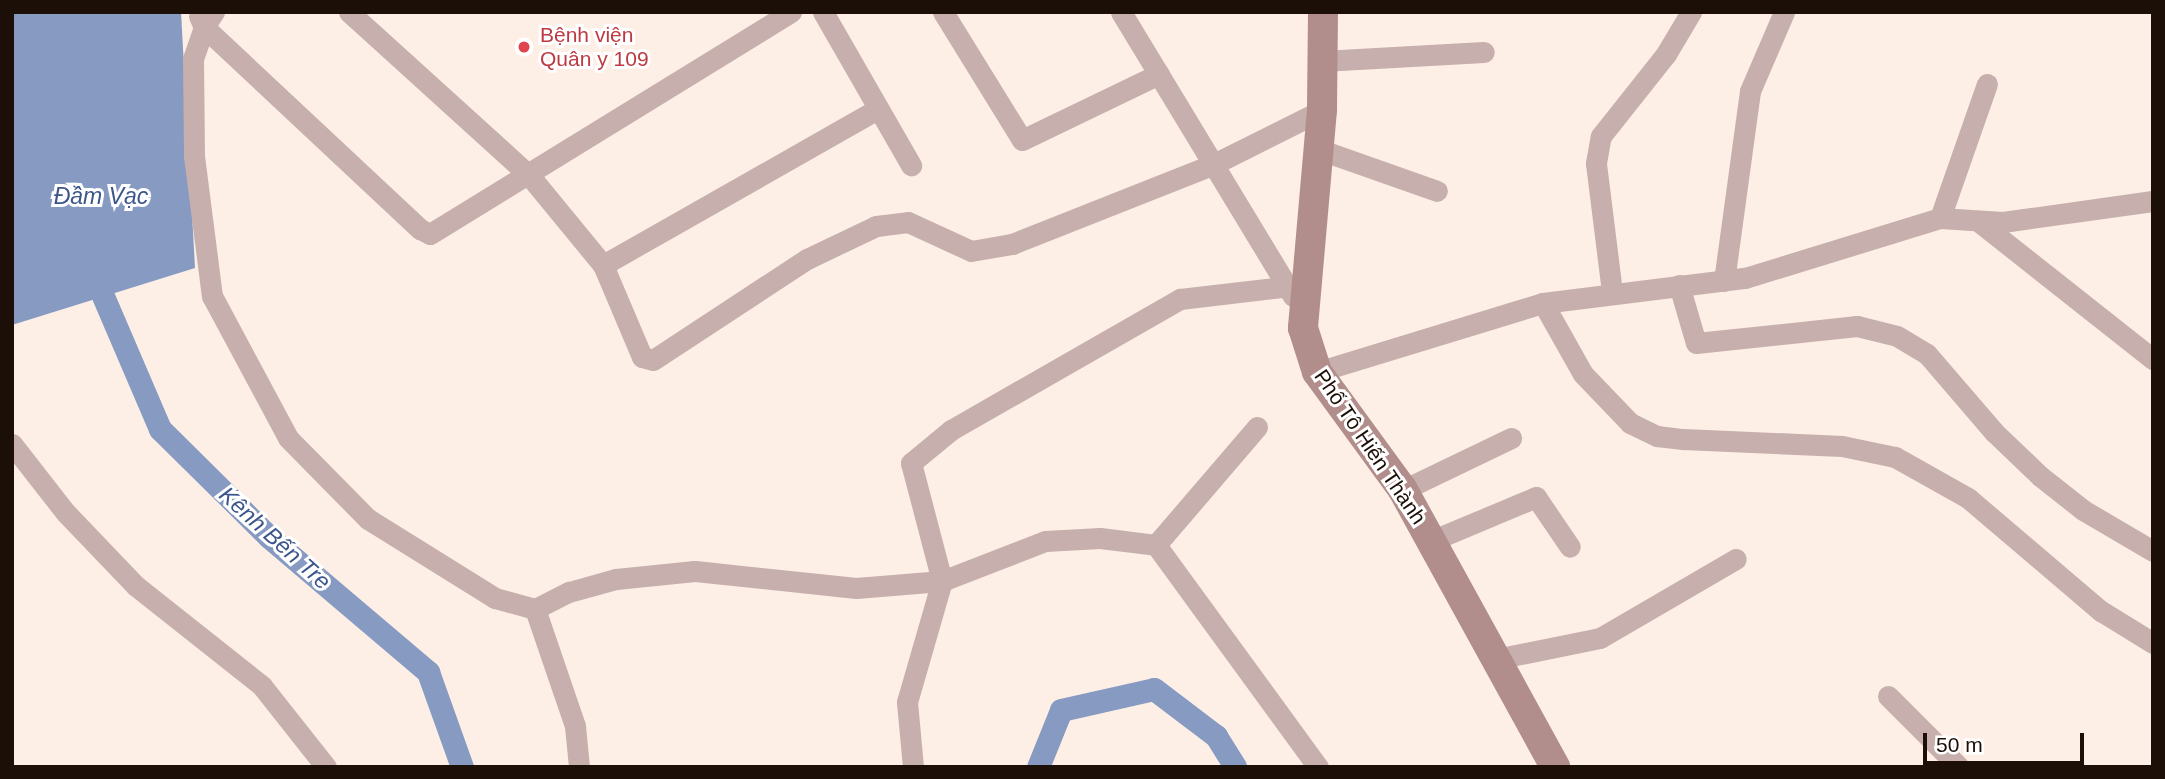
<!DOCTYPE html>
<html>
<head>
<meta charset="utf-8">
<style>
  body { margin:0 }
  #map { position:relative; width:2165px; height:779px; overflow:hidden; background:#fdefe5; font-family:Arial,sans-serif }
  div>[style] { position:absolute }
  .water>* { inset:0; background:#869ac2 }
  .canal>* { height:23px; margin:-11.5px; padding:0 11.5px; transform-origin:11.5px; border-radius:11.5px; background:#869ac2 }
  .street>* { height:21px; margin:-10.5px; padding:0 10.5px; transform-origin:10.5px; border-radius:10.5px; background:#c7afad }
  .secondary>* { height:30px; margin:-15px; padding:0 15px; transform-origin:15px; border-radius:15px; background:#b18e8b }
  .dots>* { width:19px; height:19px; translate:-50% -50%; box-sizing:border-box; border:4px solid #fff; border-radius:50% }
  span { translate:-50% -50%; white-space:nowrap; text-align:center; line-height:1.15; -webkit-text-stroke:6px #fff; paint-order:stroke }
  .health-label { font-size:21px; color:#be3a42 }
  .left { translate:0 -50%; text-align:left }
  .street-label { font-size:21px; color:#1b0f07 }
  .water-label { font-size:23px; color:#3c568c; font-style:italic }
  .frame { position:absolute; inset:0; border:14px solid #1b0f07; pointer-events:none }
  .scale { position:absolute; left:1923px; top:733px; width:161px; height:32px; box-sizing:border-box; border:4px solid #1b0f07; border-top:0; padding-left:9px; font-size:21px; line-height:24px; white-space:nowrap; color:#1b0f07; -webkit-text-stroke:5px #fff; paint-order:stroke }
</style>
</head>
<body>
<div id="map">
  <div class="water">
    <i style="clip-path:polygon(12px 12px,181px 12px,195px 268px,12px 325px)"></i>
  </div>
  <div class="canal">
    <i style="left:103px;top:296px;width:145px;rotate:66.8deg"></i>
    <i style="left:160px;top:429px;width:153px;rotate:44.7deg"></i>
    <i style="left:269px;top:537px;width:209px;rotate:40.3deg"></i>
    <i style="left:428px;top:672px;width:101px;rotate:70.3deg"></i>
    <i style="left:1038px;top:767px;width:61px;rotate:-68deg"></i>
    <i style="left:1061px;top:710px;width:95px;rotate:-12.7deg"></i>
    <i style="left:1154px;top:689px;width:78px;rotate:37.2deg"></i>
    <i style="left:1216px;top:736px;width:36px;rotate:58deg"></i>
  </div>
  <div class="street">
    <i style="left:214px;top:12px;width:18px;rotate:124deg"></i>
    <i style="left:204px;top:27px;width:34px;rotate:109deg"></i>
    <i style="left:193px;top:59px;width:97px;rotate:89.4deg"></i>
    <i style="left:194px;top:156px;width:141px;rotate:82.7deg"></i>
    <i style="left:212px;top:296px;width:161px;rotate:61.8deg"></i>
    <i style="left:288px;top:438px;width:114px;rotate:45.4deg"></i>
    <i style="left:368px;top:519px;width:150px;rotate:31.9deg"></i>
    <i style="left:495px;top:598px;width:41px;rotate:15.4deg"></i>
    <i style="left:535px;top:609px;width:38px;rotate:-27deg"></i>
    <i style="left:569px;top:592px;width:49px;rotate:-15.5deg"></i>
    <i style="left:616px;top:579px;width:79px;rotate:-5.8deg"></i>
    <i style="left:695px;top:571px;width:162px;rotate:6deg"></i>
    <i style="left:856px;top:588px;width:86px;rotate:-4.7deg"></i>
    <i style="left:942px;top:581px;width:110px;rotate:-21.2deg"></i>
    <i style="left:1045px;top:541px;width:55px;rotate:-3.1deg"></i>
    <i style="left:1100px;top:538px;width:56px;rotate:7.1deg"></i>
    <i style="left:349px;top:12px;width:243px;rotate:42.2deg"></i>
    <i style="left:529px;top:175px;width:117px;rotate:50.6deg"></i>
    <i style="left:603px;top:265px;width:100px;rotate:67deg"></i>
    <i style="left:642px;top:357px;width:11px;rotate:15deg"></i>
    <i style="left:653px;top:360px;width:184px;rotate:-33.3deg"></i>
    <i style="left:807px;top:259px;width:76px;rotate:-25.6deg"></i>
    <i style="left:876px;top:226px;width:32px;rotate:-7deg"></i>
    <i style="left:908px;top:222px;width:69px;rotate:24.7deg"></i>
    <i style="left:971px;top:251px;width:42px;rotate:-9.7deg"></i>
    <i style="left:1012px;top:244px;width:217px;rotate:-21.6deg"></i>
    <i style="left:1214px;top:164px;width:121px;rotate:-26.6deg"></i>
    <i style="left:823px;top:12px;width:177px;rotate:60.1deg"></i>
    <i style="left:943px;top:12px;width:150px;rotate:58.3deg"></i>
    <i style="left:1022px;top:140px;width:152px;rotate:-25.7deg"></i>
    <i style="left:1121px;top:12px;width:332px;rotate:58.8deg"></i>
    <i style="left:199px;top:16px;width:12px;rotate:66deg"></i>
    <i style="left:204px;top:27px;width:296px;rotate:43.1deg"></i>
    <i style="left:420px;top:229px;width:11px;rotate:27deg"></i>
    <i style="left:430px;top:234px;width:424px;rotate:-31.6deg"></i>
    <i style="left:1322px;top:61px;width:162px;rotate:-3.2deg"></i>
    <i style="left:1318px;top:149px;width:126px;rotate:19.4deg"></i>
    <i style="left:1940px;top:218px;width:142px;rotate:-70.7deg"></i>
    <i style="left:1978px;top:221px;width:223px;rotate:38.3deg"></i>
    <i style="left:603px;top:265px;width:316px;rotate:-29.6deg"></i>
    <i style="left:1724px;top:281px;width:192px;rotate:-82.2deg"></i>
    <i style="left:1750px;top:91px;width:86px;rotate:-66.7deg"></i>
    <i style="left:1679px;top:285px;width:60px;rotate:73.7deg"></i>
    <i style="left:1696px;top:343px;width:162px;rotate:-6deg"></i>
    <i style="left:1857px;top:326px;width:41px;rotate:14deg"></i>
    <i style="left:1897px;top:336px;width:35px;rotate:31deg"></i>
    <i style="left:1927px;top:354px;width:103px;rotate:49.3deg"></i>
    <i style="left:1994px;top:432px;width:64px;rotate:43.7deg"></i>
    <i style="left:2040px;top:476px;width:55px;rotate:38.3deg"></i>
    <i style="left:2083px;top:510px;width:81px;rotate:30.4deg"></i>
    <i style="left:1612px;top:292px;width:130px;rotate:-97.1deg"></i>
    <i style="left:1596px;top:163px;width:27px;rotate:-80deg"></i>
    <i style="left:1601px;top:136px;width:105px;rotate:-51.6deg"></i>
    <i style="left:1666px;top:54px;width:49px;rotate:-59.2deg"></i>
    <i style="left:1543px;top:303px;width:81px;rotate:60.6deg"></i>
    <i style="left:1583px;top:374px;width:68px;rotate:46.2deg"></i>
    <i style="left:1630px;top:423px;width:30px;rotate:26deg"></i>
    <i style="left:1657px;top:436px;width:26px;rotate:7deg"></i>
    <i style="left:1683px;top:439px;width:159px;rotate:2.5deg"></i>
    <i style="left:1842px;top:446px;width:54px;rotate:11.7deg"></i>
    <i style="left:1895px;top:457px;width:84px;rotate:29.3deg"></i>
    <i style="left:1968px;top:498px;width:175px;rotate:40.4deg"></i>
    <i style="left:2101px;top:611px;width:61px;rotate:31.6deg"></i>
    <i style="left:1317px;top:372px;width:236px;rotate:-17deg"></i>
    <i style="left:1543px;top:303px;width:204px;rotate:-7.1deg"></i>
    <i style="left:1745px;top:278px;width:204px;rotate:-17.1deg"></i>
    <i style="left:1940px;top:218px;width:63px;rotate:3.6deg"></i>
    <i style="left:2003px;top:222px;width:151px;rotate:-8deg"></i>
    <i style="left:1257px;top:427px;width:155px;rotate:130.6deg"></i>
    <i style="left:1156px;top:545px;width:275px;rotate:53.9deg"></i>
    <i style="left:12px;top:444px;width:88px;rotate:52deg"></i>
    <i style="left:66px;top:513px;width:101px;rotate:46.2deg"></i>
    <i style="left:136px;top:586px;width:161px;rotate:38.4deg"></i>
    <i style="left:262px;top:686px;width:103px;rotate:51.7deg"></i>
    <i style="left:1403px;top:490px;width:120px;rotate:-25.7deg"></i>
    <i style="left:1431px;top:541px;width:114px;rotate:-22.7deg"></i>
    <i style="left:1536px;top:497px;width:60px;rotate:55.8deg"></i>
    <i style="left:535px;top:609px;width:124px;rotate:71.1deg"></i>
    <i style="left:575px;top:726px;width:41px;rotate:84.4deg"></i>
    <i style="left:1496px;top:659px;width:106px;rotate:-11.4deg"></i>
    <i style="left:1600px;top:638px;width:157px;rotate:-30.2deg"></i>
    <i style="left:1888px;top:696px;width:100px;rotate:45deg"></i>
    <i style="left:913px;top:767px;width:65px;rotate:-95.3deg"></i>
    <i style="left:907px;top:702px;width:126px;rotate:-73.9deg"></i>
    <i style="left:942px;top:581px;width:122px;rotate:-104.7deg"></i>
    <i style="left:911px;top:463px;width:52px;rotate:-39.5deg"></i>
    <i style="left:951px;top:430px;width:264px;rotate:-29.8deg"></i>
    <i style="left:1180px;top:299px;width:111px;rotate:-6.7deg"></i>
  </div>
  <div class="secondary">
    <i style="left:1323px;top:12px;width:98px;rotate:90.6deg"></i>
    <i style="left:1322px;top:110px;width:219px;rotate:95deg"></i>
    <i style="left:1303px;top:328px;width:46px;rotate:72.3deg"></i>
    <i style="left:1317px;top:372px;width:146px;rotate:53.9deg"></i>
    <i style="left:1403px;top:490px;width:316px;rotate:61.2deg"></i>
  </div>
  <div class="dots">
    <i style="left:524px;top:47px;background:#e0444e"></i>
  </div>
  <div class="health-label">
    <span class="left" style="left:540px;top:47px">Bệnh viện<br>Quân y 109</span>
  </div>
  <div class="street-label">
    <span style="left:1370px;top:447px;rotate:56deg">Phố Tô Hiến Thành</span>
  </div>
  <div class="water-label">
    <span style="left:101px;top:196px">Đầm Vạc</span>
    <span style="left:275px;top:538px;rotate:42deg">Kênh Bến Tre</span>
  </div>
  <div class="frame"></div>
  <div class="scale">50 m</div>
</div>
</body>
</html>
